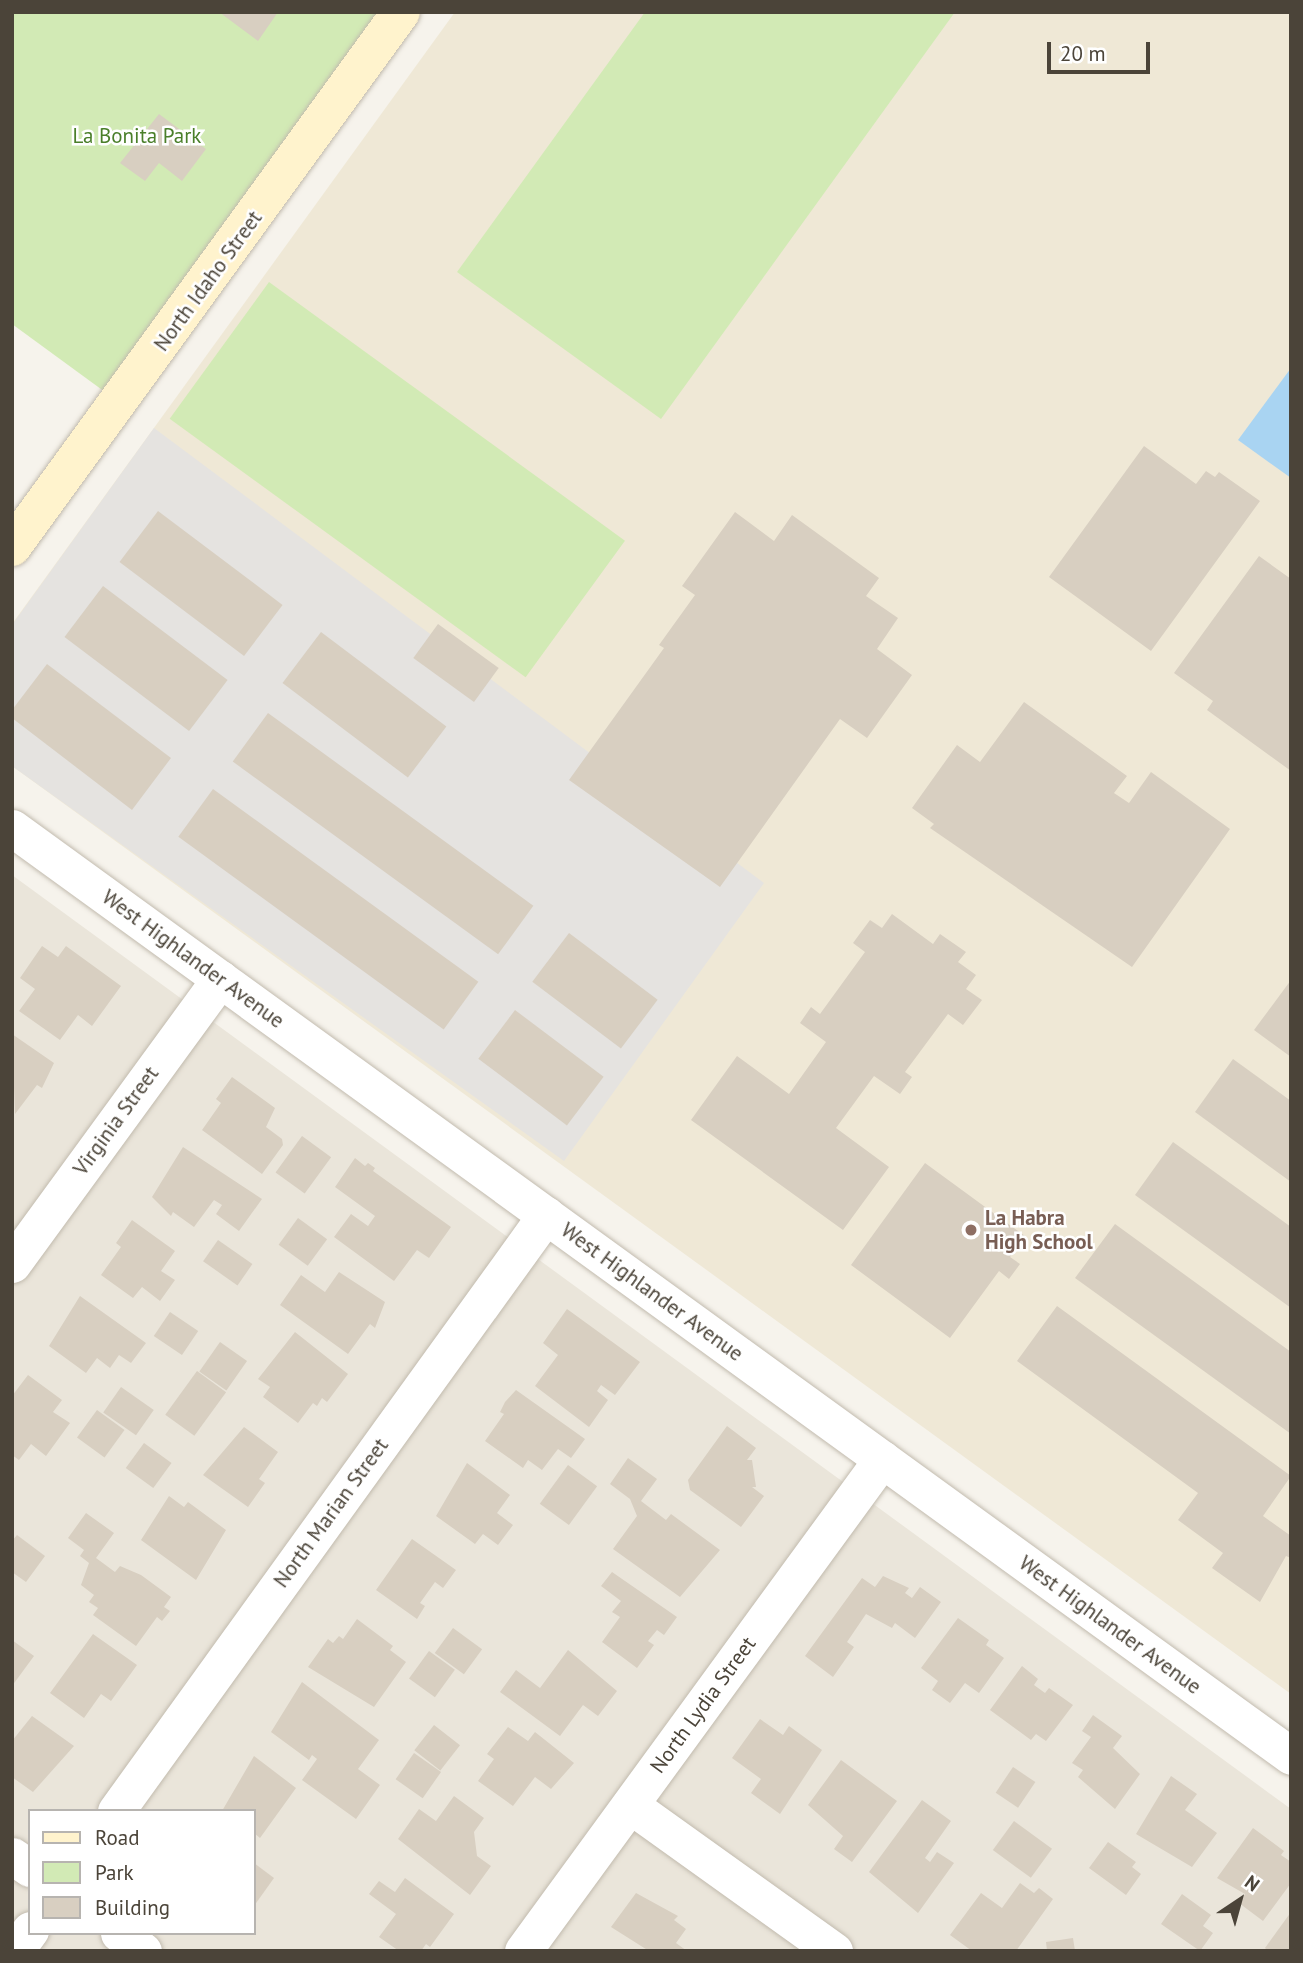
<!DOCTYPE html>
<html>
<head>
<meta charset="utf-8">
<style>
  body { margin:0 }
  #map { position:relative; width:1303px; height:1963px; overflow:hidden; background:#f6f3ec; font-family:"PT Sans",sans-serif }
  div>[style] { position:absolute }
  .residential>* { inset:0; background:#eae5da }
  .education>* { inset:0; background:#efe8d6 }
  .green>* { inset:0; background:#d2eab5; transform-origin:0 0 }
  .parking>* { inset:0; background:#e5e3e0 }
  .water>* { inset:0; background:#a9d4f2 }
  .building>* { inset:0; background:#d8cfc1; transform-origin:0 0 }
  .roads { filter:drop-shadow(0 0 2px #c2bbae) drop-shadow(0 0 2px #c2bbae) }
  .street>* { height:37px; margin:-18.5px; padding:0 18.5px; transform-origin:18.5px; border-radius:18.5px; background:#fff }
  .secondary>* { height:38px; margin:-19px; padding:0 19px; transform-origin:19px; border-radius:19px; background:#fff3cd }
  .dots>* { width:19px; height:19px; translate:-50% -50%; box-sizing:border-box; border:4px solid #fff; border-radius:50% }
  span { translate:-50% -50%; white-space:nowrap; text-align:center; line-height:1.15; -webkit-text-stroke:5px #fff; paint-order:stroke }
  .park-label { font-size:21px; color:#4a7f2a }
  .street-label { font-size:21px; color:#4b4439 }
  .education-label { font-size:21px; color:#785e54; font-weight:700 }
  .left { translate:0 -50%; text-align:left }
  .frame { position:absolute; inset:0; border:14px solid #4b4439; pointer-events:none }
  .legend { position:absolute; left:28px; top:1809px; width:228px; height:126px; box-sizing:border-box; background:#fff; border:2px solid #b7b4b0; margin:0; padding:9px 12px; list-style:none; font-size:21px; color:#4b4439 }
  .legend li { display:flex; align-items:center; gap:14px; height:35px }
  .legend b { width:35px; border:2px solid #b7b4b0 }
  .north { position:absolute; left:1205px; top:1865px; width:70px; height:70px; -webkit-text-stroke:5px #fff; paint-order:stroke; rotate:36deg; font-size:19px; font-weight:700; line-height:28px; text-align:center; color:#4b4439 }
  .north::after { content:''; display:block; margin:auto; width:24px; height:32px; background:#4b4439; clip-path:polygon(50% 0,100% 100%,50% 72%,0 100%) }
  .scale { position:absolute; left:1047px; top:42px; width:103px; height:32px; box-sizing:border-box; border:4px solid #4b4439; border-top:0; padding-left:9px; font-size:21px; line-height:24px; white-space:nowrap; color:#4b4439; -webkit-text-stroke:5px #fff; paint-order:stroke }
</style>
</head>
<body>
<div id="map">
  <div class="residential">
    <i style="clip-path:polygon(evenodd,12px 875px,1291px 1809px,1291px 1951px,12px 1951px,12px 875px,30px 1811px,254px 1811px,254px 1933px,30px 1933px,30px 1811px)"></i>
  </div>
  <div class="education">
    <i style="clip-path:polygon(455px 12px,1291px 12px,1291px 1694px,12px 766px,12px 624px)"></i>
  </div>
  <div class="green">
    <i style="clip-path:polygon(12px 12px,380px 12px,105px 392px,12px 324px)"></i>
    <i style="clip-path:polygon(645px 12px,955px 12px,661px 419px,457px 272px)"></i>
    <i style="left:269px;top:282px;width:440px;height:169px;rotate:36deg"></i>
  </div>
  <div class="parking">
    <i style="clip-path:polygon(154px 428px,764px 883px,564px 1161px,12px 766px,12px 625px)"></i>
  </div>
  <div class="water">
    <i style="clip-path:polygon(1291px 368px,1291px 478px,1238px 440px)"></i>
  </div>
  <div class="building">
    <i style="clip-path:polygon(219px 12px,278px 12px,258px 41px)"></i>
    <i style="clip-path:polygon(159px 114px,206px 149px,182px 181px,159px 163px,145px 181px,120px 163px)"></i>
    <i style="clip-path:polygon(1144px 446px,1196px 484px,1206px 471px,1215px 477px,1219px 472px,1260px 501px,1151px 651px,1049px 577px)"></i>
    <i style="left:158px;top:511px;width:156px;height:64px;rotate:37deg"></i>
    <i style="clip-path:polygon(735px 512px,774px 541px,792px 515px,879px 578px,866px 596px,898px 618px,877px 649px,912px 675px,867px 738px,840px 719px,720px 887px,569px 780px,664px 648px,659px 645px,695px 595px,682px 586px)"></i>
    <i style="clip-path:polygon(1259px 556px,1291px 579px,1291px 771px,1207px 710px,1213px 701px,1174px 673px)"></i>
    <i style="left:103px;top:586px;width:156px;height:64px;rotate:37deg"></i>
    <i style="left:438px;top:624px;width:75px;height:42px;rotate:36deg"></i>
    <i style="left:321px;top:632px;width:157px;height:64px;rotate:37deg"></i>
    <i style="clip-path:polygon(47px 664px,171px 758px,132px 810px,12px 718px,12px 710px)"></i>
    <i style="clip-path:polygon(1024px 702px,1127px 776px,1114px 793px,1129px 803px,1151px 772px,1230px 829px,1132px 967px,930px 828px,934px 824px,912px 808px,957px 745px,980px 762px)"></i>
    <i style="left:268px;top:713px;width:328px;height:60px;rotate:36deg"></i>
    <i style="left:213px;top:789px;width:328px;height:59px;rotate:36deg"></i>
    <i style="clip-path:polygon(892px 914px,933px 944px,940px 934px,966px 952px,958px 962px,976px 975px,966px 989px,982px 1000px,963px 1025px,948px 1014px,905px 1072px,912px 1077px,900px 1094px,874px 1076px,836px 1128px,889px 1167px,843px 1230px,691px 1120px,737px 1056px,789px 1094px,826px 1042px,800px 1023px,811px 1007px,820px 1014px,865px 952px,853px 943px,870px 920px,882px 928px)"></i>
    <i style="left:569px;top:933px;width:111px;height:61px;rotate:37deg"></i>
    <i style="clip-path:polygon(42px 946px,58px 957px,66px 946px,121px 986px,92px 1026px,78px 1015px,60px 1040px,19px 1011px,35px 989px,20px 978px)"></i>
    <i style="clip-path:polygon(1291px 980px,1291px 1057px,1254px 1030px)"></i>
    <i style="left:515px;top:1010px;width:111px;height:61px;rotate:37deg"></i>
    <i style="clip-path:polygon(12px 1034px,54px 1063px,42px 1088px,37px 1085px,15px 1114px)"></i>
    <i style="clip-path:polygon(1233px 1059px,1291px 1101px,1291px 1182px,1195px 1112px)"></i>
    <i style="clip-path:polygon(232px 1077px,275px 1108px,266px 1127px,282px 1139px,283px 1145px,262px 1174px,202px 1130px,221px 1103px,216px 1099px)"></i>
    <i style="left:302px;top:1136px;width:36px;height:45px;rotate:36deg"></i>
    <i style="clip-path:polygon(1173px 1142px,1291px 1227px,1291px 1308px,1135px 1195px)"></i>
    <i style="clip-path:polygon(183px 1147px,262px 1199px,239px 1231px,216px 1214px,222px 1205px,214px 1200px,194px 1227px,173px 1212px,171px 1216px,152px 1197px)"></i>
    <i style="clip-path:polygon(355px 1158px,365px 1166px,368px 1163px,375px 1168px,373px 1171px,451px 1227px,429px 1258px,417px 1250px,394px 1281px,334px 1237px,351px 1214px,368px 1226px,375px 1216px,335px 1187px)"></i>
    <i style="clip-path:polygon(925px 1163px,1025px 1236px,1010px 1257px,1020px 1264px,1009px 1279px,999px 1271px,950px 1338px,851px 1265px)"></i>
    <i style="left:298px;top:1218px;width:36px;height:33px;rotate:36deg"></i>
    <i style="clip-path:polygon(132px 1220px,175px 1251px,161px 1271px,175px 1280px,160px 1301px,142px 1287px,133px 1298px,101px 1275px,121px 1247px,116px 1243px)"></i>
    <i style="clip-path:polygon(1115px 1224px,1291px 1352px,1291px 1434px,1075px 1278px)"></i>
    <i style="left:218px;top:1240px;width:42px;height:26px;rotate:35deg"></i>
    <i style="clip-path:polygon(339px 1272px,385px 1302px,375px 1328px,370px 1324px,348px 1354px,280px 1305px,301px 1275px,325px 1292px)"></i>
    <i style="clip-path:polygon(80px 1296px,146px 1343px,131px 1363px,119px 1355px,110px 1368px,97px 1358px,86px 1373px,49px 1346px)"></i>
    <i style="clip-path:polygon(1057px 1306px,1291px 1476px,1263px 1516px,1291px 1536px,1291px 1558px,1286px 1556px,1260px 1602px,1212px 1568px,1223px 1553px,1178px 1520px,1198px 1493px,1017px 1361px)"></i>
    <i style="clip-path:polygon(567px 1309px,640px 1362px,615px 1395px,601px 1385px,597px 1391px,608px 1400px,589px 1427px,535px 1386px,558px 1355px,543px 1343px)"></i>
    <i style="left:170px;top:1312px;width:34px;height:29px;rotate:34deg"></i>
    <i style="clip-path:polygon(295px 1332px,348px 1374px,327px 1402px,322px 1398px,317px 1406px,313px 1403px,298px 1423px,263px 1397px,270px 1387px,258px 1379px)"></i>
    <i style="left:220px;top:1342px;width:33px;height:36px;rotate:35deg"></i>
    <i style="left:197px;top:1371px;width:36px;height:54px;rotate:36deg"></i>
    <i style="clip-path:polygon(28px 1375px,62px 1400px,53px 1412px,70px 1423px,46px 1456px,31px 1444px,19px 1460px,12px 1455px,12px 1396px)"></i>
    <i style="left:121px;top:1387px;width:40px;height:31px;rotate:35deg"></i>
    <i style="clip-path:polygon(516px 1390px,585px 1439px,571px 1458px,558px 1449px,542px 1470px,528px 1460px,523px 1468px,485px 1441px,504px 1414px,500px 1412px,505px 1402px)"></i>
    <i style="left:97px;top:1410px;width:34px;height:34px;rotate:36deg"></i>
    <i style="clip-path:polygon(727px 1426px,756px 1448px,747px 1460px,752px 1460px,756px 1487px,752px 1487px,764px 1496px,741px 1527px,690px 1490px,688px 1480px)"></i>
    <i style="clip-path:polygon(244px 1427px,278px 1452px,259px 1479px,265px 1483px,248px 1507px,203px 1475px)"></i>
    <i style="left:144px;top:1443px;width:34px;height:31px;rotate:36deg"></i>
    <i style="clip-path:polygon(628px 1458px,657px 1479px,641px 1501px,666px 1520px,671px 1514px,720px 1550px,680px 1597px,613px 1549px,637px 1516px,630px 1499px,610px 1484px)"></i>
    <i style="clip-path:polygon(467px 1463px,510px 1495px,497px 1513px,513px 1525px,498px 1545px,483px 1534px,475px 1544px,436px 1516px)"></i>
    <i style="left:568px;top:1465px;width:36px;height:48px;rotate:36deg"></i>
    <i style="clip-path:polygon(169px 1496px,184px 1507px,188px 1502px,226px 1530px,196px 1580px,141px 1540px)"></i>
    <i style="clip-path:polygon(86px 1513px,114px 1533px,96px 1558px,115px 1572px,120px 1566px,141px 1575px,171px 1597px,164px 1607px,170px 1611px,162px 1621px,157px 1617px,136px 1646px,93px 1615px,98px 1608px,89px 1602px,94px 1595px,81px 1585px,89px 1563px,80px 1556px,84px 1550px,68px 1538px)"></i>
    <i style="clip-path:polygon(17px 1535px,45px 1556px,26px 1582px,12px 1572px,12px 1541px)"></i>
    <i style="clip-path:polygon(412px 1539px,456px 1570px,443px 1588px,435px 1582px,420px 1603px,425px 1606px,417px 1619px,376px 1590px)"></i>
    <i style="clip-path:polygon(612px 1572px,677px 1617px,664px 1635px,657px 1630px,648px 1641px,654px 1645px,637px 1668px,602px 1642px,620px 1617px,612px 1612px,621px 1601px,601px 1586px)"></i>
    <i style="clip-path:polygon(883px 1576px,909px 1588px,905px 1593px,912px 1598px,920px 1587px,941px 1602px,915px 1638px,895px 1623px,892px 1628px,866px 1614px,847px 1642px,854px 1647px,833px 1677px,805px 1656px,862px 1578px,875px 1587px)"></i>
    <i style="clip-path:polygon(958px 1618px,989px 1640px,986px 1645px,1004px 1658px,979px 1693px,965px 1683px,950px 1703px,932px 1690px,938px 1681px,921px 1668px)"></i>
    <i style="clip-path:polygon(357px 1619px,393px 1646px,390px 1650px,406px 1662px,374px 1707px,308px 1667px,328px 1639px,333px 1643px,339px 1636px,343px 1639px)"></i>
    <i style="left:453px;top:1628px;width:36px;height:31px;rotate:36deg"></i>
    <i style="clip-path:polygon(93px 1634px,137px 1665px,111px 1701px,101px 1694px,84px 1718px,50px 1693px)"></i>
    <i style="clip-path:polygon(12px 1640px,34px 1656px,12px 1686px)"></i>
    <i style="clip-path:polygon(568px 1650px,617px 1691px,598px 1716px,583px 1705px,560px 1736px,500px 1692px,516px 1670px,540px 1688px)"></i>
    <i style="left:429px;top:1651px;width:32px;height:34px;rotate:36deg"></i>
    <i style="clip-path:polygon(1022px 1666px,1038px 1679px,1034px 1685px,1045px 1693px,1049px 1688px,1073px 1705px,1046px 1741px,1036px 1734px,1031px 1740px,990px 1710px)"></i>
    <i style="clip-path:polygon(302px 1682px,379px 1740px,358px 1769px,380px 1785px,356px 1819px,302px 1780px,317px 1759px,312px 1755px,309px 1760px,271px 1732px)"></i>
    <i style="clip-path:polygon(1093px 1715px,1122px 1736px,1113px 1748px,1140px 1774px,1115px 1809px,1078px 1777px,1083px 1770px,1072px 1763px,1091px 1737px,1082px 1731px)"></i>
    <i style="clip-path:polygon(32px 1716px,74px 1746px,33px 1792px,12px 1777px,12px 1741px)"></i>
    <i style="clip-path:polygon(760px 1719px,783px 1735px,789px 1726px,822px 1750px,780px 1814px,751px 1793px,761px 1779px,732px 1758px)"></i>
    <i style="left:434px;top:1725px;width:33px;height:32px;rotate:38deg"></i>
    <i style="clip-path:polygon(508px 1727px,528px 1741px,535px 1732px,574px 1763px,551px 1789px,535px 1777px,513px 1806px,478px 1781px,494px 1759px,487px 1754px)"></i>
    <i style="left:414px;top:1753px;width:33px;height:32px;rotate:35deg"></i>
    <i style="clip-path:polygon(254px 1756px,296px 1788px,260px 1838px,254px 1833px,254px 1811px,222px 1811px)"></i>
    <i style="clip-path:polygon(841px 1760px,897px 1801px,852px 1862px,834px 1849px,843px 1836px,808px 1805px)"></i>
    <i style="left:1013px;top:1767px;width:27px;height:31px;rotate:34deg"></i>
    <i style="clip-path:polygon(1171px 1776px,1197px 1794px,1185px 1810px,1217px 1833px,1192px 1867px,1136px 1834px)"></i>
    <i style="clip-path:polygon(454px 1796px,484px 1818px,474px 1832px,477px 1856px,491px 1866px,470px 1895px,398px 1839px,419px 1809px,436px 1821px)"></i>
    <i style="clip-path:polygon(922px 1800px,951px 1821px,925px 1858px,930px 1862px,937px 1852px,954px 1863px,918px 1913px,869px 1872px)"></i>
    <i style="left:1014px;top:1821px;width:47px;height:36px;rotate:36deg"></i>
    <i style="clip-path:polygon(1253px 1828px,1284px 1851px,1281px 1855px,1291px 1862px,1291px 1883px,1263px 1921px,1239px 1903px,1245px 1894px,1217px 1878px)"></i>
    <i style="clip-path:polygon(1108px 1842px,1136px 1862px,1132px 1867px,1141px 1874px,1126px 1895px,1089px 1868px)"></i>
    <i style="clip-path:polygon(254px 1863px,274px 1878px,254px 1906px)"></i>
    <i style="clip-path:polygon(405px 1878px,454px 1914px,430px 1947px,426px 1944px,421px 1951px,399px 1951px,379px 1937px,396px 1914px,369px 1894px,379px 1881px,395px 1892px)"></i>
    <i style="clip-path:polygon(1020px 1883px,1034px 1893px,1039px 1888px,1053px 1899px,1016px 1951px,972px 1951px,950px 1935px,981px 1893px,1002px 1908px)"></i>
    <i style="clip-path:polygon(636px 1893px,678px 1916px,674px 1920px,686px 1929px,676px 1943px,687px 1951px,649px 1951px,611px 1927px)"></i>
    <i style="clip-path:polygon(1182px 1894px,1211px 1915px,1203px 1926px,1213px 1933px,1200px 1951px,1161px 1924px)"></i>
    <i style="clip-path:polygon(1291px 1912px,1291px 1951px,1268px 1951px,1265px 1948px)"></i>
    <i style="clip-path:polygon(1073px 1938px,1075px 1951px,1047px 1951px,1046px 1942px)"></i>
  </div>
  <div class="roads">
    <div class="street">
      <i style="left:12px;top:828px;width:1580px;rotate:35.96deg"></i>
      <i style="left:12px;top:1264px;width:353px;rotate:-53.9deg"></i>
      <i style="left:630px;top:1805px;width:251px;rotate:35.6deg"></i>
      <i style="left:116px;top:1811px;width:735px;rotate:-54.19deg"></i>
      <i style="left:12px;top:1856px;width:22px;rotate:34deg"></i>
      <i style="left:119px;top:1933px;width:30px;rotate:37deg"></i>
      <i style="left:15px;top:1951px;width:26px;rotate:-54deg"></i>
      <i style="left:523px;top:1951px;width:609px;rotate:-53.88deg"></i>
    </div>
    <div class="secondary">
      <i style="left:12px;top:547px;width:661px;rotate:-53.98deg"></i>
    </div>
  </div>
  <div class="dots">
    <i style="left:971px;top:1230px;background:#8d6e63"></i>
  </div>
  <div class="park-label">
    <span style="left:137px;top:136px">La Bonita Park</span>
  </div>
  <div class="street-label">
    <span style="left:208px;top:281px;rotate:-54deg">North Idaho Street</span>
    <span style="left:193px;top:959px;rotate:36deg">West Highlander Avenue</span>
    <span style="left:116px;top:1121px;rotate:-54deg">Virginia Street</span>
    <span style="left:652px;top:1292px;rotate:36deg">West Highlander Avenue</span>
    <span style="left:331px;top:1513px;rotate:-54deg">North Marian Street</span>
    <span style="left:1110px;top:1625px;rotate:36deg">West Highlander Avenue</span>
    <span style="left:703px;top:1705px;rotate:-54deg">North Lydia Street</span>
  </div>
  <div class="education-label">
    <span class="left" style="left:985px;top:1230px">La Habra<br>High School</span>
  </div>
  <div class="frame"></div>
  <ul class="legend">
  <li><b style="height:9px;background:#fff3cd"></b>Road</li>
  <li><b style="height:19px;background:#d2eab5"></b>Park</li>
  <li><b style="height:19px;background:#d8cfc1"></b>Building</li>
  </ul>
  <div class="north">N</div>
  <div class="scale">20 m</div>
</div>
</body>
</html>
